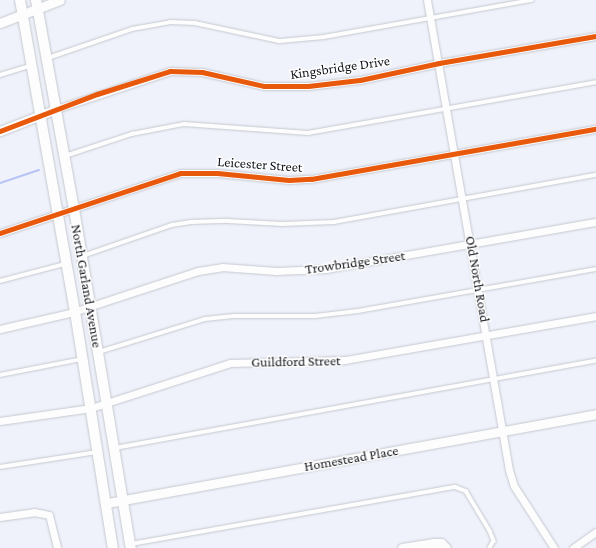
<!DOCTYPE html>
<html>
<head>
<meta charset="utf-8">
<style>
  body { margin:0 }
  #map { position:relative; width:596px; height:548px; overflow:hidden; background:#eff2fa; font-family:"Crimson Pro",serif }
  div>[style] { position:absolute }
  .stream>* { height:2px; margin:-1px; padding:0 1px; transform-origin:1px; border-radius:1px; background:#b7c3f5 }
  .roads { filter:drop-shadow(0 0 1px #c5c8cf) drop-shadow(0 0 1px #c5c8cf) }
  .service>* { height:3.5px; margin:-1.75px; padding:0 1.75px; transform-origin:1.75px; border-radius:1.75px; background:#fdfdfe }
  .minor>* { height:7px; margin:-3.5px; padding:0 3.5px; transform-origin:3.5px; border-radius:3.5px; background:#fdfdfe }
  .tertiary>* { height:9px; margin:-4.5px; padding:0 4.5px; transform-origin:4.5px; border-radius:4.5px; background:#fdfdfe }
  .secondary>* { height:10px; margin:-5px; padding:0 5px; transform-origin:5px; border-radius:5px; background:#fdfdfe }
  .cycleway>* { height:5px; margin:-2.5px; padding:0 2.5px; transform-origin:2.5px; border-radius:2.5px; background:#e8590c }
  span { translate:-50% -50%; white-space:nowrap; text-align:center; line-height:1.15; -webkit-text-stroke:3px #fff; paint-order:stroke }
  .street-label { font-size:14px; color:#13151c }
</style>
</head>
<body>
<div id="map">
  <div class="stream">
    <i style="left:0;top:183px;width:41px;rotate:-18.4deg"></i>
  </div>
  <div class="roads">
    <div class="service">
      <i style="left:48px;top:58px;width:89px;rotate:-19deg"></i>
      <i style="left:132px;top:29px;width:39px;rotate:-10deg"></i>
      <i style="left:170px;top:22px;width:25px;rotate:2deg"></i>
      <i style="left:195px;top:23px;width:87px;rotate:12deg"></i>
      <i style="left:280px;top:41px;width:44px;rotate:-5.2deg"></i>
      <i style="left:324px;top:37px;width:211px;rotate:-10.1deg"></i>
      <i style="left:0;top:75px;width:30px;rotate:-17deg"></i>
      <i style="left:65px;top:156px;width:71px;rotate:-18.2deg"></i>
      <i style="left:132px;top:134px;width:53px;rotate:-10.9deg"></i>
      <i style="left:184px;top:124px;width:124px;rotate:4.2deg"></i>
      <i style="left:308px;top:133px;width:292px;rotate:-10deg"></i>
      <i style="left:83px;top:256px;width:94px;rotate:-19.2deg"></i>
      <i style="left:172px;top:225px;width:19px;rotate:-9deg"></i>
      <i style="left:191px;top:222px;width:37px;rotate:-2deg"></i>
      <i style="left:228px;top:221px;width:54px;rotate:3.2deg"></i>
      <i style="left:282px;top:224px;width:52px;rotate:-2.2deg"></i>
      <i style="left:334px;top:222px;width:266px;rotate:-10.2deg"></i>
      <i style="left:0;top:281px;width:67px;rotate:-14.7deg"></i>
      <i style="left:99px;top:352px;width:111px;rotate:-17.3deg"></i>
      <i style="left:205px;top:319px;width:31px;rotate:-6deg"></i>
      <i style="left:236px;top:316px;width:79px"></i>
      <i style="left:315px;top:316px;width:43px;rotate:-6.6deg"></i>
      <i style="left:358px;top:311px;width:242px;rotate:-10deg"></i>
      <i style="left:0;top:375px;width:84px;rotate:-11deg"></i>
      <i style="left:115px;top:448px;width:489px;rotate:-10.3deg"></i>
      <i style="left:0;top:467px;width:98px;rotate:-8.8deg"></i>
      <i style="left:131px;top:544px;width:329px;rotate:-10deg"></i>
      <i style="left:455px;top:487px;width:12px;rotate:20deg"></i>
      <i style="left:466px;top:491px;width:47px;rotate:59deg"></i>
      <i style="left:490px;top:531px;width:11px;rotate:68deg"></i>
      <i style="left:494px;top:541px;width:8px;rotate:120deg"></i>
    </div>
    <div class="minor">
      <i style="left:427px;top:0;width:477px;rotate:80.1deg"></i>
      <i style="left:509px;top:470px;width:17px;rotate:73deg"></i>
      <i style="left:514px;top:486px;width:74px;rotate:57.2deg"></i>
      <i style="left:56px;top:109px;width:120px;rotate:-18.4deg"></i>
      <i style="left:170px;top:71px;width:32px;rotate:2deg"></i>
      <i style="left:202px;top:72px;width:64px;rotate:12.7deg"></i>
      <i style="left:264px;top:86px;width:44px"></i>
      <i style="left:308px;top:86px;width:52px;rotate:-6.6deg"></i>
      <i style="left:360px;top:80px;width:81px;rotate:-12.1deg"></i>
      <i style="left:439px;top:63px;width:159px;rotate:-9.8deg"></i>
      <i style="left:0;top:233px;width:190px;rotate:-18.4deg"></i>
      <i style="left:180px;top:173px;width:37px"></i>
      <i style="left:217px;top:173px;width:72px;rotate:5.6deg"></i>
      <i style="left:289px;top:180px;width:22px;rotate:-3deg"></i>
      <i style="left:311px;top:179px;width:289px;rotate:-10deg"></i>
      <i style="left:0;top:329px;width:72px;rotate:-12.9deg"></i>
      <i style="left:70px;top:313px;width:135px;rotate:-18.2deg"></i>
      <i style="left:198px;top:271px;width:24px;rotate:-9deg"></i>
      <i style="left:222px;top:267px;width:54px;rotate:4.2deg"></i>
      <i style="left:276px;top:271px;width:50px;rotate:-2.3deg"></i>
      <i style="left:326px;top:269px;width:274px;rotate:-9.9deg"></i>
      <i style="left:0;top:421px;width:92px;rotate:-8.1deg"></i>
      <i style="left:91px;top:408px;width:146px;rotate:-17.9deg"></i>
      <i style="left:230px;top:363px;width:115px;rotate:-1.5deg"></i>
      <i style="left:345px;top:360px;width:255px;rotate:-9.9deg"></i>
      <i style="left:0;top:517px;width:34px;rotate:-8deg"></i>
      <i style="left:34px;top:512px;width:15px;rotate:11deg"></i>
      <i style="left:49px;top:515px;width:34px;rotate:76deg"></i>
      <i style="left:573px;top:548px;width:28px;rotate:-35deg"></i>
    </div>
    <div class="tertiary">
      <i style="left:0;top:23px;width:64px;rotate:-21deg"></i>
      <i style="left:0;top:131px;width:60px;rotate:-21.4deg"></i>
      <i style="left:107px;top:503px;width:497px;rotate:-10.3deg"></i>
      <i style="left:402px;top:548px;width:31px;rotate:-9deg"></i>
      <i style="left:433px;top:543px;width:8px"></i>
      <i style="left:441px;top:543px;width:7px;rotate:45deg"></i>
    </div>
    <div class="secondary">
      <i style="left:20px;top:0;width:317px;rotate:80deg"></i>
      <i style="left:75px;top:312px;width:239px;rotate:80.9deg"></i>
      <i style="left:36px;top:0;width:212px;rotate:79.7deg"></i>
      <i style="left:74px;top:209px;width:344px;rotate:80.5deg"></i>
    </div>
  </div>
  <div class="cycleway">
    <i style="left:0;top:131px;width:104px;rotate:-20.9deg"></i>
    <i style="left:97px;top:94px;width:77px;rotate:-17.5deg"></i>
    <i style="left:170px;top:71px;width:32px;rotate:2deg"></i>
    <i style="left:202px;top:72px;width:64px;rotate:12.7deg"></i>
    <i style="left:264px;top:86px;width:44px"></i>
    <i style="left:308px;top:86px;width:52px;rotate:-6.6deg"></i>
    <i style="left:360px;top:80px;width:81px;rotate:-12.1deg"></i>
    <i style="left:439px;top:63px;width:159px;rotate:-9.8deg"></i>
    <i style="left:0;top:233px;width:190px;rotate:-18.4deg"></i>
    <i style="left:180px;top:173px;width:37px"></i>
    <i style="left:217px;top:173px;width:72px;rotate:5.6deg"></i>
    <i style="left:289px;top:180px;width:22px;rotate:-3deg"></i>
    <i style="left:311px;top:179px;width:289px;rotate:-10deg"></i>
  </div>
  <div class="street-label">
    <span style="left:340px;top:67px;rotate:-8deg">Kingsbridge Drive</span>
    <span style="left:260px;top:164px;rotate:4deg">Leicester Street</span>
    <span style="left:355px;top:262px;rotate:-8deg">Trowbridge Street</span>
    <span style="left:478px;top:279px;rotate:80deg">Old North Road</span>
    <span style="left:87px;top:286px;rotate:80deg">North Garland Avenue</span>
    <span style="left:296px;top:361px;rotate:-1deg">Guildford Street</span>
    <span style="left:351px;top:458px;rotate:-10deg">Homestead Place</span>
  </div>
</div>
</body>
</html>
